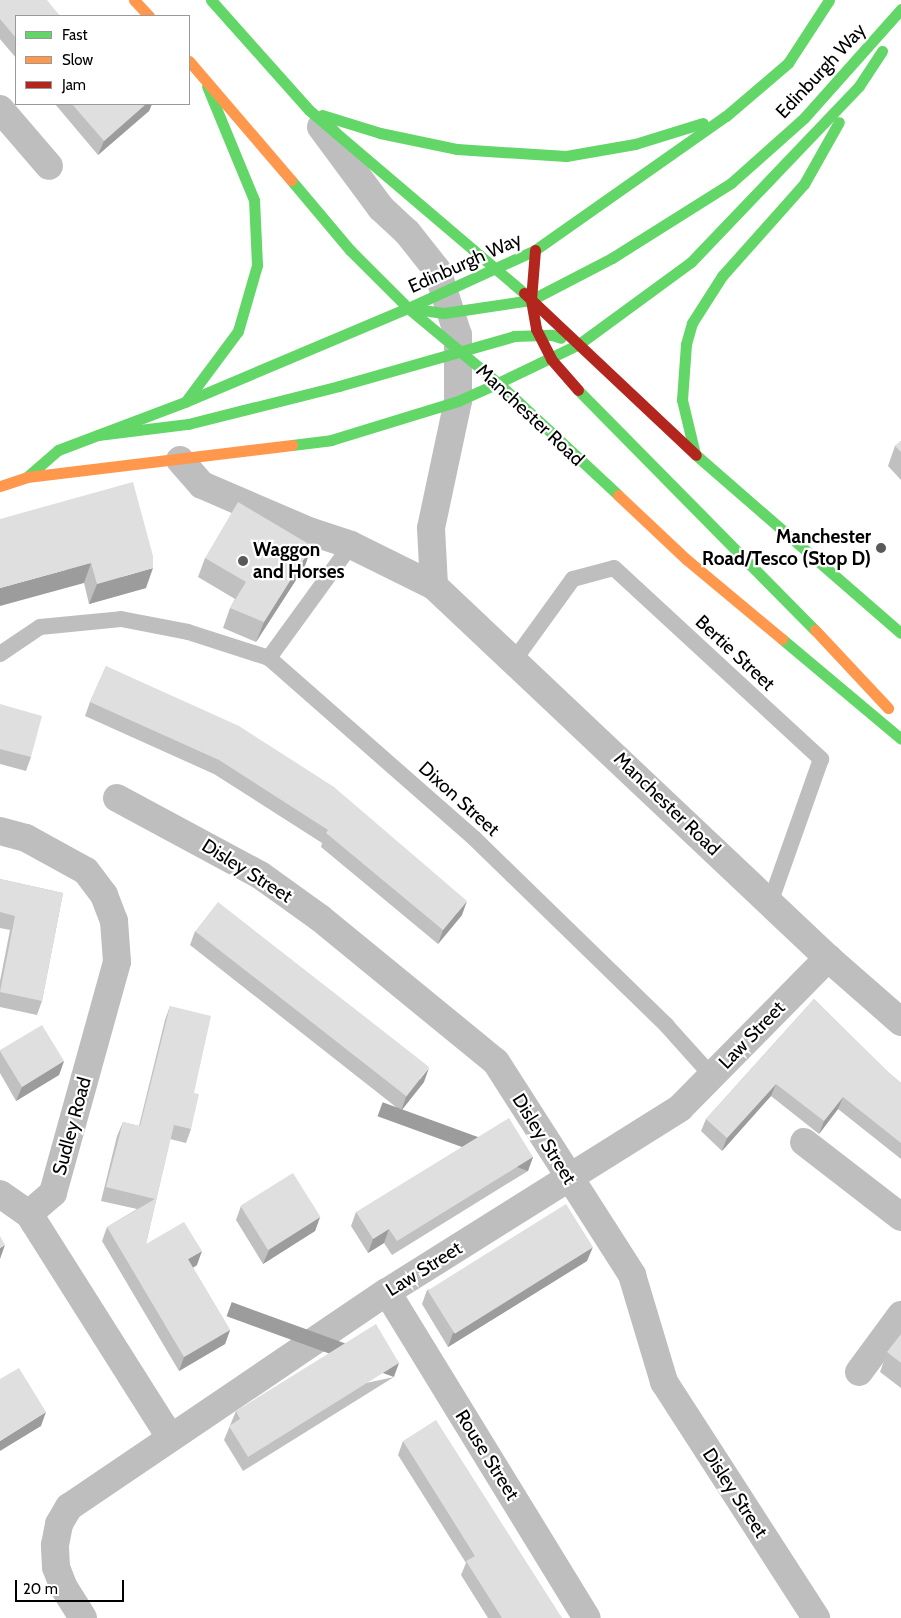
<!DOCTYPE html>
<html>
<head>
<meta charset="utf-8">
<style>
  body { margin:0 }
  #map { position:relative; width:901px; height:1618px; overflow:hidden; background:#fff; font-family:Cabin,sans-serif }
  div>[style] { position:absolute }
  .lane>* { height:16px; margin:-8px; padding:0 8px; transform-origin:8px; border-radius:8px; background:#bebebe }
  .street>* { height:28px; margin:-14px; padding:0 14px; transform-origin:14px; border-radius:14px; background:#bebebe }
  .fast>* { height:11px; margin:-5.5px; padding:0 5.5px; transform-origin:5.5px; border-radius:5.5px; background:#63d668 }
  .slow>* { height:11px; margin:-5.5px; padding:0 5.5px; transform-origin:5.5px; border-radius:5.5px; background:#ff974d }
  .jam>* { height:11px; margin:-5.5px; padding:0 5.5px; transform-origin:5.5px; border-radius:5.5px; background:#b3261e }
  .wall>* { inset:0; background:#c0c0c0 }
  .shaded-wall>* { inset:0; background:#9c9c9c; transform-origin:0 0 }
  .building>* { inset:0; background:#dfdfdf; transform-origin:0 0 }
  .dots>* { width:14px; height:14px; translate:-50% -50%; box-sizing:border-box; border:2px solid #fff; border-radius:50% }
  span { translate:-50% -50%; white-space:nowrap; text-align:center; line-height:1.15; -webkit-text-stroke:4.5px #fff; paint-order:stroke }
  .street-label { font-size:19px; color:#000 }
  .poi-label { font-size:19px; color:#000; font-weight:700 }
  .right { translate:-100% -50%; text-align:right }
  .left { translate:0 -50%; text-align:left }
  .legend { position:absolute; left:15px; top:15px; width:175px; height:90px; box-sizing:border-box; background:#fff; border:1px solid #999; margin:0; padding:6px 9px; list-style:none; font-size:15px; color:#000 }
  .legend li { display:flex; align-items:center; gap:10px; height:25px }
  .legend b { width:25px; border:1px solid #999 }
  .scale { position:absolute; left:15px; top:1580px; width:109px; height:22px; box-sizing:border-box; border:2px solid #000; border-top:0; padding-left:6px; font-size:15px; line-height:18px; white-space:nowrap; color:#000; -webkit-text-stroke:4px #fff; paint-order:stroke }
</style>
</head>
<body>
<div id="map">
  <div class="lane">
    <i style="left:351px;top:545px;width:140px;rotate:126deg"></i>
    <i style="left:269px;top:658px;width:274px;rotate:41.3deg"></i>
    <i style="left:475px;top:839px;width:268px;rotate:44.2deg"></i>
    <i style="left:667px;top:1026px;width:67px;rotate:48deg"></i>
    <i style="left:0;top:654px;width:48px;rotate:-34deg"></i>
    <i style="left:40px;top:627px;width:81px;rotate:-5.6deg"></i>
    <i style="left:121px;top:619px;width:68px;rotate:11deg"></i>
    <i style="left:188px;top:632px;width:85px;rotate:17.8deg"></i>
    <i style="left:515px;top:659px;width:99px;rotate:-54.1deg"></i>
    <i style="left:573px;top:579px;width:42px;rotate:-15deg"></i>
    <i style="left:614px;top:568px;width:282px;rotate:42.7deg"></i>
    <i style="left:821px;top:759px;width:153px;rotate:109.5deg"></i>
  </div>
  <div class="street">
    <i style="left:0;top:109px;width:75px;rotate:49.3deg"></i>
    <i style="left:321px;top:127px;width:101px;rotate:53.5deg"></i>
    <i style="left:381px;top:208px;width:35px;rotate:43deg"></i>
    <i style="left:407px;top:232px;width:48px;rotate:51.7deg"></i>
    <i style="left:437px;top:270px;width:68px;rotate:72.1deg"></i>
    <i style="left:458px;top:335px;width:66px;rotate:90deg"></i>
    <i style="left:458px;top:401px;width:130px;rotate:102deg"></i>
    <i style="left:431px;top:528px;width:58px;rotate:87deg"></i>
    <i style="left:180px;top:460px;width:33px;rotate:49deg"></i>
    <i style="left:202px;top:485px;width:116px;rotate:23.3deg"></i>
    <i style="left:309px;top:531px;width:44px;rotate:18.4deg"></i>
    <i style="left:351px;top:545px;width:93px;rotate:26.3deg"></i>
    <i style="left:434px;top:586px;width:542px;rotate:43.35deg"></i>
    <i style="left:828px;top:958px;width:97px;rotate:41.2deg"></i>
    <i style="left:117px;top:798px;width:162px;rotate:28.3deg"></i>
    <i style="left:260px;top:875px;width:74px;rotate:35.6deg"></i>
    <i style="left:320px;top:918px;width:227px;rotate:39.3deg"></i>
    <i style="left:496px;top:1062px;width:253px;rotate:57.4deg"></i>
    <i style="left:632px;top:1275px;width:112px;rotate:73.3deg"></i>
    <i style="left:664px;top:1382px;width:281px;rotate:57.2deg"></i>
    <i style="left:0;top:831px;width:27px;rotate:15deg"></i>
    <i style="left:26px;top:838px;width:68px;rotate:28.8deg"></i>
    <i style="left:86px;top:871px;width:30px;rotate:53deg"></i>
    <i style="left:104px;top:895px;width:28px;rotate:69deg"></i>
    <i style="left:114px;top:921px;width:41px;rotate:85.8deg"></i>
    <i style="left:117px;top:962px;width:240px;rotate:105.5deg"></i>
    <i style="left:53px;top:1193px;width:32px;rotate:139deg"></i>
    <i style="left:29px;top:1214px;width:264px;rotate:57.7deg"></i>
    <i style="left:804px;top:1142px;width:123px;rotate:37.7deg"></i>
    <i style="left:0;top:1194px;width:35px;rotate:35deg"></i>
    <i style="left:387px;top:1292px;width:382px;rotate:58.5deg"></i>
    <i style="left:859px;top:1372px;width:71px;rotate:-53.6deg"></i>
    <i style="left:83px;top:1618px;width:36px;rotate:-122deg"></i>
    <i style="left:64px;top:1588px;width:22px;rotate:-111deg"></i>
    <i style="left:56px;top:1567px;width:22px;rotate:-93deg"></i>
    <i style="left:55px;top:1545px;width:21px;rotate:-79deg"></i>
    <i style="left:59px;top:1524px;width:20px;rotate:-60deg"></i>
    <i style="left:69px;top:1507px;width:384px;rotate:-34.1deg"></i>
    <i style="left:387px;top:1292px;width:346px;rotate:-32.1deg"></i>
    <i style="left:680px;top:1108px;width:211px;rotate:-45.4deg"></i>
  </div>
  <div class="fast">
    <i style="left:211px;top:0;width:147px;rotate:48.3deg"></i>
    <i style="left:309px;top:110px;width:282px;rotate:40.4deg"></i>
    <i style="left:322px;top:115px;width:61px;rotate:17.2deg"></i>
    <i style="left:380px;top:133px;width:79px;rotate:11.7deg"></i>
    <i style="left:457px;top:149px;width:109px;rotate:3.7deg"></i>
    <i style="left:566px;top:156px;width:70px;rotate:-9.9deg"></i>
    <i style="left:635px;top:144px;width:71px;rotate:-17.2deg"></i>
    <i style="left:291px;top:180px;width:92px;rotate:49.9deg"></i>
    <i style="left:350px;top:250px;width:82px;rotate:45deg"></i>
    <i style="left:408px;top:308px;width:117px;rotate:39.8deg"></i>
    <i style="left:498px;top:383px;width:164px;rotate:43deg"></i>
    <i style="left:408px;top:308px;width:36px;rotate:8deg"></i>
    <i style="left:444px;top:313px;width:88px;rotate:-8.5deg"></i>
    <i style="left:531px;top:300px;width:91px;rotate:-27.4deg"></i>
    <i style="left:612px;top:258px;width:141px;rotate:-32.2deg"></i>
    <i style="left:731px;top:183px;width:98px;rotate:-41.7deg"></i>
    <i style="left:804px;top:118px;width:146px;rotate:-48.3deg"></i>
    <i style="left:408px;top:308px;width:140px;rotate:-24.5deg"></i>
    <i style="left:535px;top:250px;width:233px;rotate:-35.1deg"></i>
    <i style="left:726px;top:116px;width:82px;rotate:-40.5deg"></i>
    <i style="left:788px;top:63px;width:75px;rotate:-56.9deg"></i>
    <i style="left:498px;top:383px;width:90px;rotate:-25.7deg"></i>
    <i style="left:579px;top:344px;width:139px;rotate:-36.2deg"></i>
    <i style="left:691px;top:262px;width:243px;rotate:-46.3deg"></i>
    <i style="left:859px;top:86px;width:42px;rotate:-56.7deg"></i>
    <i style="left:578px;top:390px;width:337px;rotate:45.4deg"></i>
    <i style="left:186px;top:401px;width:87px;rotate:-53.4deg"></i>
    <i style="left:238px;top:331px;width:69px;rotate:-73.9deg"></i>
    <i style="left:257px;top:265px;width:65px;rotate:-92.6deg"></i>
    <i style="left:254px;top:200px;width:123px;rotate:-112.4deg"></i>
    <i style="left:98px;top:435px;width:91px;rotate:-7deg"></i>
    <i style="left:188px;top:424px;width:156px;rotate:-14.1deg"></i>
    <i style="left:339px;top:386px;width:182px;rotate:-15.9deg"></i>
    <i style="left:514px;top:336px;width:38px;rotate:-2deg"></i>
    <i style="left:552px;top:335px;width:9px;rotate:18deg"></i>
    <i style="left:292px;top:445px;width:39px;rotate:-7deg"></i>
    <i style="left:331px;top:440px;width:133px;rotate:-17.1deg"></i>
    <i style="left:458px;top:401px;width:44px;rotate:-24.2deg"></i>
    <i style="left:695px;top:454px;width:56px;rotate:-103.5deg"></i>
    <i style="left:682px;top:400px;width:56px;rotate:-85.9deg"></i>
    <i style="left:686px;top:344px;width:22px;rotate:-74deg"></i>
    <i style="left:692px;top:323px;width:56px;rotate:-57.4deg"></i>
    <i style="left:722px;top:276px;width:123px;rotate:-48.3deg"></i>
    <i style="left:804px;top:184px;width:71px;rotate:-60.6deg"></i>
    <i style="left:696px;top:455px;width:271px;rotate:41deg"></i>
    <i style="left:27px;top:477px;width:41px;rotate:-41.1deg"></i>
    <i style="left:58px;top:450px;width:136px;rotate:-20.7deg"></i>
    <i style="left:185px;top:402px;width:242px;rotate:-22.9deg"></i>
    <i style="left:782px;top:639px;width:155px;rotate:40deg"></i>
  </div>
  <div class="slow">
    <i style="left:134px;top:0;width:22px;rotate:47deg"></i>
    <i style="left:189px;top:61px;width:157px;rotate:49.4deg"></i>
    <i style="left:0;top:486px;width:28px;rotate:-18deg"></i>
    <i style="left:27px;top:477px;width:267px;rotate:-6.9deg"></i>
    <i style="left:618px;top:495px;width:93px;rotate:43.3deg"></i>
    <i style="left:686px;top:559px;width:125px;rotate:39.8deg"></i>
    <i style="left:815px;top:630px;width:107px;rotate:46.9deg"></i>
  </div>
  <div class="jam">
    <i style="left:535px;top:250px;width:50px;rotate:94.6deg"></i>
    <i style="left:531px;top:300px;width:29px;rotate:80deg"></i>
    <i style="left:536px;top:329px;width:34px;rotate:63deg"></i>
    <i style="left:551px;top:359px;width:41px;rotate:48.9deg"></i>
    <i style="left:524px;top:293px;width:236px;rotate:43.3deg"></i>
  </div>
  <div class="wall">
    <i style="clip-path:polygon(0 0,16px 16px,16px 58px,0 39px)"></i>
    <i style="clip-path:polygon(55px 104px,152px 104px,149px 111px,98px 155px)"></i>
    <i style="clip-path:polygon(901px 441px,901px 480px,888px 466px,895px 446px)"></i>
    <i style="clip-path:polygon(0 519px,146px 588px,89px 604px,84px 583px)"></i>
    <i style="clip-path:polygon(205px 558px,305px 566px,256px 642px,223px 628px,230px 608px,235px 599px,198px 577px)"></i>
    <i style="clip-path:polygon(106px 666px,462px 915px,438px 944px,321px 847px,322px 843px,214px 774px,85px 716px,90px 702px)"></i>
    <i style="clip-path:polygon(0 704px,31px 757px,26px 771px,0 764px)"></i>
    <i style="clip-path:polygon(0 879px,63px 893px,42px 1001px,37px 1015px,0 1007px,0 981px,10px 930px,0 928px)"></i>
    <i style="clip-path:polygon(195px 931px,424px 1082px,401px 1111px,190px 945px)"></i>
    <i style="clip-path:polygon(814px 999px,888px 1072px,901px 1083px,901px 1159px,838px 1109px,819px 1134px,771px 1096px,722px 1151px,701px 1131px,706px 1119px)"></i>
    <i style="clip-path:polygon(170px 1006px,194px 1093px,191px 1129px,186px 1143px,170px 1139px,146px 1244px,197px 1265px,193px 1268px,230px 1330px,225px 1344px,179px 1371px,102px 1241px,107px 1227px,137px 1209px,101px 1201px,117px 1136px,123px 1122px,139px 1126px,165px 1020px)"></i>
    <i style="clip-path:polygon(0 1050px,64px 1061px,59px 1075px,16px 1101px,0 1073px)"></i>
    <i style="clip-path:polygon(533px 1157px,528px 1171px,392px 1255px,384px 1243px,368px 1253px,351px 1226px,356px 1212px)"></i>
    <i style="clip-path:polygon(241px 1206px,320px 1217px,315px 1231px,263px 1264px,236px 1220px)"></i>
    <i style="clip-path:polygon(587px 1261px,448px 1347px,422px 1304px,427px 1290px)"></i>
    <i style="clip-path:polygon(901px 1334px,901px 1388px,880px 1372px,887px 1352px)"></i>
    <i style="clip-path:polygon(394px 1377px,243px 1471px,224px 1440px,236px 1411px)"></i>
    <i style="clip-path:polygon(403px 1441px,562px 1618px,488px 1618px,461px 1575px,466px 1563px,398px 1455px)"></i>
  </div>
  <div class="shaded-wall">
    <i style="clip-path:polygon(146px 104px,152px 104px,149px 111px,98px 155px,104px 141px)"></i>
    <i style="clip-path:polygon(312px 546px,305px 566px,256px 642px,264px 622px)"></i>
    <i style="clip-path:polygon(91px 563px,84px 583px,0 606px,0 588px)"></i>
    <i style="clip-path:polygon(153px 568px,146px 588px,89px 604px,97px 584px)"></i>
    <i style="clip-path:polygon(467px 901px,462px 915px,438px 944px,443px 930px)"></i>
    <i style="clip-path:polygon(64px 1061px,59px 1075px,16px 1101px,22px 1087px)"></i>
    <i style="clip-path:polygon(429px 1068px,424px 1082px,401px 1111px,406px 1097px)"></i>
    <i style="clip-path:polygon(776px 1084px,771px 1096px,722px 1151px,727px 1138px)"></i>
    <i style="clip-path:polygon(843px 1097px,838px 1109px,819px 1134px,824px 1121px)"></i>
    <i style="left:533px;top:1157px;width:15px;height:160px;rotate:110deg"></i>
    <i style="clip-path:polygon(320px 1217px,315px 1231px,263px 1264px,269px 1250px)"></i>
    <i style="clip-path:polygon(389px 1229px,384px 1243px,368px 1253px,373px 1239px)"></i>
    <i style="clip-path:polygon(5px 1245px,0 1259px,0 1248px)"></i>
    <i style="clip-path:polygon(593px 1247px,587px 1261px,448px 1347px,453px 1333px)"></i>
    <i style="clip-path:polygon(202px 1251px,197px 1265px,183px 1273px,188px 1259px)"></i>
    <i style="clip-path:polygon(230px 1330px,225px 1344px,179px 1371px,184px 1357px)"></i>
    <i style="left:399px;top:1363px;width:15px;height:178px;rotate:110deg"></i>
    <i style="clip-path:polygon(46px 1412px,41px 1426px,0 1451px,0 1441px)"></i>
  </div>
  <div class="building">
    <i style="clip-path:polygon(0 0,47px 0,60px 16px,16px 16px,16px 38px,0 19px)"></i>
    <i style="clip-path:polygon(72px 104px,146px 104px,104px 141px)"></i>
    <i style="clip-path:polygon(901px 441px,901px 452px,895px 446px)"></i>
    <i style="clip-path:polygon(133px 482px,153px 556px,153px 568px,97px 584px,91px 563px,0 588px,0 519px)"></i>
    <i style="clip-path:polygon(238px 502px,312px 546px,264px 622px,230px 608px,246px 582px,205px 558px)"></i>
    <i style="clip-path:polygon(106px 666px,239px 726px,334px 787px,467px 901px,443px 930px,326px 833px,328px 830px,219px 760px,90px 702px)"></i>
    <i style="clip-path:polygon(0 704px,42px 716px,31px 757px,0 749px)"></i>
    <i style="clip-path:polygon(0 879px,63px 893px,42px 1001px,0 992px,15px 916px,0 912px)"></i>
    <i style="left:218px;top:902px;width:268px;height:37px;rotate:38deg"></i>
    <i style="clip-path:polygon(814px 999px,888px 1072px,901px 1083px,901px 1143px,843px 1097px,824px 1121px,776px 1084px,727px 1138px,706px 1119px)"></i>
    <i style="clip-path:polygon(170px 1006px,211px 1016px,194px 1093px,199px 1094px,191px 1129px,174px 1125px,146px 1244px,184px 1222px,202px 1251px,188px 1259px,230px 1330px,184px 1357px,107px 1227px,155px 1199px,106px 1187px,123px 1122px,140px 1126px)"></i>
    <i style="clip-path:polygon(42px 1025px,64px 1061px,22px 1087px,0 1051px,0 1050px)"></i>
    <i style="clip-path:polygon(509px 1118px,533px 1157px,397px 1241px,389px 1229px,373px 1239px,356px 1212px)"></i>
    <i style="left:293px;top:1173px;width:52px;height:62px;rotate:58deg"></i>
    <i style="left:566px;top:1204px;width:51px;height:163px;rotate:58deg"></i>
    <i style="clip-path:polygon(0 1236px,5px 1245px,0 1248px)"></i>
    <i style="clip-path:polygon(376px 1324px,399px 1363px,248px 1457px,229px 1426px,240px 1419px,236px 1411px)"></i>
    <i style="clip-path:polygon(901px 1334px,901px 1363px,887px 1352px)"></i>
    <i style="clip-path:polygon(19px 1368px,46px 1412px,0 1441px,0 1379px)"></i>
    <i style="clip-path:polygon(436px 1420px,562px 1618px,502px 1618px,466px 1561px,475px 1556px,403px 1441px)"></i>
  </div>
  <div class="dots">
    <i style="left:881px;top:548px;background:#595959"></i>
    <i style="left:243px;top:561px;background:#595959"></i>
  </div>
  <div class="street-label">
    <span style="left:821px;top:71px;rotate:-47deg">Edinburgh Way</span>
    <span style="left:465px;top:263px;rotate:-24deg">Edinburgh Way</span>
    <span style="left:530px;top:415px;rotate:43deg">Manchester Road</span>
    <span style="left:735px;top:653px;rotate:43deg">Bertie Street</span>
    <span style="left:459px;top:799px;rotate:42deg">Dixon Street</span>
    <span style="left:667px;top:804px;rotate:44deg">Manchester Road</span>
    <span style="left:247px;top:871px;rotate:32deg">Disley Street</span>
    <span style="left:752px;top:1035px;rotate:-46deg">Law Street</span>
    <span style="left:72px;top:1126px;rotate:-75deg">Sudley Road</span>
    <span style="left:544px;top:1139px;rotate:58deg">Disley Street</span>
    <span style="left:424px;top:1269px;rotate:-32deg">Law Street</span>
    <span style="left:487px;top:1455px;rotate:58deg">Rouse Street</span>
    <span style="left:735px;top:1493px;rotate:57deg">Disley Street</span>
  </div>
  <div class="poi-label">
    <span class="right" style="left:871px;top:548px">Manchester<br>Road/Tesco (Stop D)</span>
    <span class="left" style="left:253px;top:561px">Waggon<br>and Horses</span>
  </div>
  <ul class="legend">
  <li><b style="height:6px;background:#63d668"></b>Fast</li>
  <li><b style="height:6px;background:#ff974d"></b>Slow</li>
  <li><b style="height:6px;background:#b3261e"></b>Jam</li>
  </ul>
  <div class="scale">20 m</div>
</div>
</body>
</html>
